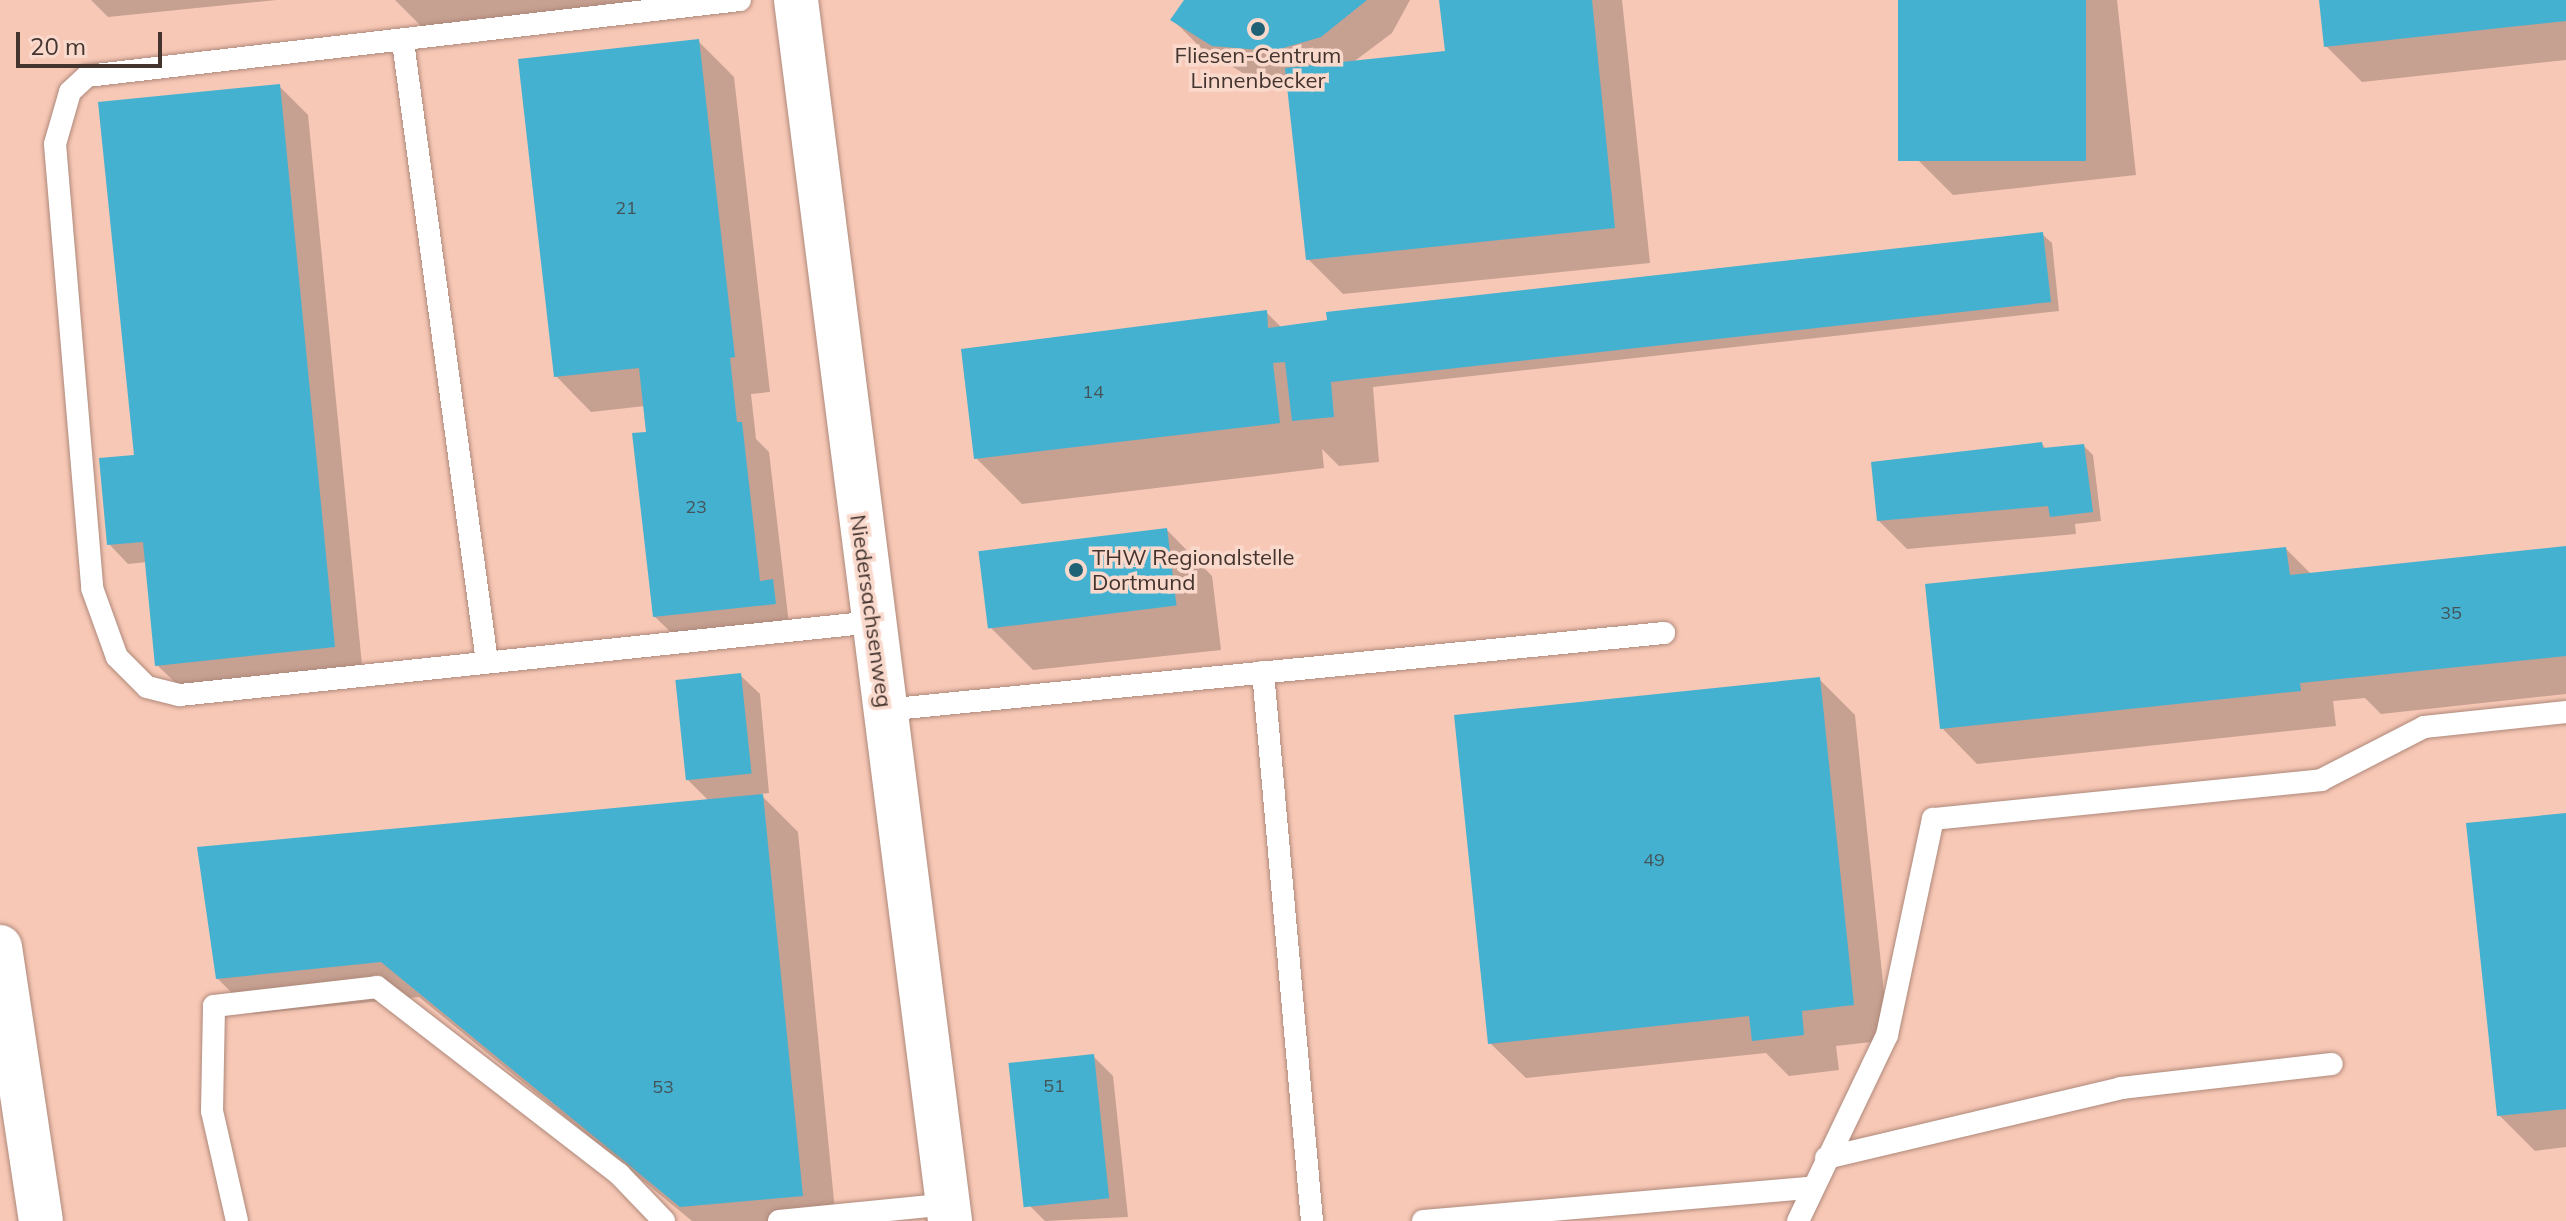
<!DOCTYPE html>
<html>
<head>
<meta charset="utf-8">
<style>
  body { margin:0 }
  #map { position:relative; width:2566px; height:1221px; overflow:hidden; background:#fad9cd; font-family:Mulish,sans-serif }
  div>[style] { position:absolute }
  .built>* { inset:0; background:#f8c8b6; transform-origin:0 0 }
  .shadow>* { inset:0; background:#0003 }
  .building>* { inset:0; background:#44b1d1; transform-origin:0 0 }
  .roads { filter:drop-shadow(0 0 2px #ae897b) drop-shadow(0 0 2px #ae897b) }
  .lane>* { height:22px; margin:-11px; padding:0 11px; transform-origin:11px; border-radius:11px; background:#fff }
  .street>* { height:44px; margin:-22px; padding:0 22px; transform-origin:22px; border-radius:22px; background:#fff }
  .secondary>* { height:44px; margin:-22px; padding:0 22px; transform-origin:22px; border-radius:22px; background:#fff }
  .dots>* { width:22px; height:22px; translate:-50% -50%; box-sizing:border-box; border:4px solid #fad9cd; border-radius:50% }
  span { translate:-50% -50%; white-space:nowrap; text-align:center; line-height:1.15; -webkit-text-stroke:7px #fad9cd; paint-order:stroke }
  .number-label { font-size:18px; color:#445357 }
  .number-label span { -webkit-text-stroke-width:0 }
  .poi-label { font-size:22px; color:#44342e }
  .left { translate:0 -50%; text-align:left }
  .street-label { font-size:22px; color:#44342e }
  .scale { position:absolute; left:16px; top:32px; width:146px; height:36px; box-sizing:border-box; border:4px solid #44342e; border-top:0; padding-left:10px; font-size:24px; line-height:28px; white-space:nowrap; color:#44342e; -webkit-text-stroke:6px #fad9cd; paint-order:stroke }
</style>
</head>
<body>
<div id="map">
  <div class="built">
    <i style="left:0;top:0;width:2566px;height:1229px"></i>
  </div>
  <div class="shadow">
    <i style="clip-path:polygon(91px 0,277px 0,108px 17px)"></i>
    <i style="clip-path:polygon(395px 0,670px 0,439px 44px)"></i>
    <i style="clip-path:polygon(1187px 0,1410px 0,1392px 33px,1352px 63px,1447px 53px,1441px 0,1622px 0,1650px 263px,1343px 294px,1308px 259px,1288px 78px,1243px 73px,1201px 48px,1173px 20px)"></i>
    <i style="clip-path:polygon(1900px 0,2117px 0,2136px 175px,1953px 195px,1917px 159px)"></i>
    <i style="clip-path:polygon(2322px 0,2566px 0,2566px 60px,2362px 82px,2326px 46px)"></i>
    <i style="clip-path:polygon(698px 41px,734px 77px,770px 392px,751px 394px,756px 439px,769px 452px,790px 633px,683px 644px,654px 616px,645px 406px,591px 412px,556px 376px)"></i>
    <i style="clip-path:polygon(280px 87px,308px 115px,363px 675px,186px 693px,157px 665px,147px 562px,128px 564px,109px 544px,136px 457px)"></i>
    <i style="clip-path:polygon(2042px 234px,2052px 243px,2059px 311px,1373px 387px,1379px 462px,1339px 466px,1322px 449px,1324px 468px,1022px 504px,976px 458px,1266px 312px,1282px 328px)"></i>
    <i style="clip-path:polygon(2042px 444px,2047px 450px,2084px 446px,2093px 455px,2101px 521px,2075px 524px,2076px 534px,1907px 549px,1878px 520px)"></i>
    <i style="clip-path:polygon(1167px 530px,1212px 576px,1221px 650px,1033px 670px,988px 625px)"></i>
    <i style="clip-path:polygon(2566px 548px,2566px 694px,2381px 714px,2365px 698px,2333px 701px,2336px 726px,1977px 764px,1942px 728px,2286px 549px,2312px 575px)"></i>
    <i style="clip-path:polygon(740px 675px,760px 694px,769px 793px,760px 794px,798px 832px,836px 1221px,692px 1221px,419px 997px,253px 1014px,217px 978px,709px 801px,688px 780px)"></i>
    <i style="clip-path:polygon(1819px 679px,1855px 715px,1889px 1040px,1836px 1046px,1839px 1070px,1789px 1076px,1766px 1053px,1526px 1078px,1490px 1043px)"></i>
    <i style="clip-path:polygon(2566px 815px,2566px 1147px,2535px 1151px,2499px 1115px)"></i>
    <i style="clip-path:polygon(1093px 1056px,1113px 1076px,1128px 1217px,1045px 1221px,1030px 1206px)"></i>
  </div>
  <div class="building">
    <i style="clip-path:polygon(1184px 0,1367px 0,1321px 37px,1273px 51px,1212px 46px,1170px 20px)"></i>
    <i style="clip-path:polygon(1439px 0,1592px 0,1615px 228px,1306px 260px,1285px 68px,1445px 51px)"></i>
    <i style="left:1898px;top:0;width:188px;height:161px"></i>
    <i style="clip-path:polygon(2319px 0,2566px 0,2566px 21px,2324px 47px)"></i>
    <i style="clip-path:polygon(699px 39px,735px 357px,730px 358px,737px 422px,742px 422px,760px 581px,773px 579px,776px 604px,653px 617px,632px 433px,646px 432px,639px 368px,554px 377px,518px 59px)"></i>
    <i style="clip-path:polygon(280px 84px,335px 647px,155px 666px,143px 542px,107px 545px,99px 458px,134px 455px,98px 102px)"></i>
    <i style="clip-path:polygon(2043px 232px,2051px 302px,1331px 382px,1334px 417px,1292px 421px,1285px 362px,1273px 363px,1280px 423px,974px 459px,961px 349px,1267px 310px,1268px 328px,1327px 320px,1326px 312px)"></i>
    <i style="clip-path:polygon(2042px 442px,2043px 448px,2084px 444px,2093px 512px,2050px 517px,2048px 506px,1877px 521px,1871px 462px)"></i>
    <i style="left:1167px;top:528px;width:78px;height:190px;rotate:83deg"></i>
    <i style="clip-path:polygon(2566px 546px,2566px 656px,2300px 683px,2301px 691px,1940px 729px,1925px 584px,2286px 547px,2290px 575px)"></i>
    <i style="left:741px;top:673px;width:101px;height:66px;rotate:84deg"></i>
    <i style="clip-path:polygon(1820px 677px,1854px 1005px,1802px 1011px,1804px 1035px,1752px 1041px,1749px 1016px,1488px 1044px,1454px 715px)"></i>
    <i style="clip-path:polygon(763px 794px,803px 1196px,680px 1207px,381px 962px,216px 979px,197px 847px)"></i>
    <i style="clip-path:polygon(2566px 813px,2566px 1109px,2497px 1116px,2466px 823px)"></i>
    <i style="left:1094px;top:1054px;width:145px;height:86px;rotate:84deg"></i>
  </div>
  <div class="roads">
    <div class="lane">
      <i style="left:740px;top:0;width:657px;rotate:173.36deg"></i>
      <i style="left:87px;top:76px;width:23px;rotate:137deg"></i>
      <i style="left:70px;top:92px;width:54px;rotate:106.1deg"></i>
      <i style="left:55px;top:144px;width:446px;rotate:85.2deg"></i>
      <i style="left:92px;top:588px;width:73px;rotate:70.1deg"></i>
      <i style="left:117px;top:657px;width:42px;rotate:45deg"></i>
      <i style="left:147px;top:687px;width:34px;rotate:14deg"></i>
      <i style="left:180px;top:695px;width:697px;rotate:-6.01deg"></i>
      <i style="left:403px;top:42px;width:626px;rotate:82.28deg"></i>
      <i style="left:1263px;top:672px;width:551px;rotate:84.9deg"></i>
      <i style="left:884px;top:710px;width:784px;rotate:-5.64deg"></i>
      <i style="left:1826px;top:1158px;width:303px;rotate:-13.3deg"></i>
      <i style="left:2121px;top:1088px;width:212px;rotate:-6.5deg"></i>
      <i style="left:237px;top:1221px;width:113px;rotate:-102.8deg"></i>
      <i style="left:212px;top:1111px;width:105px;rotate:-88.9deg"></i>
      <i style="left:214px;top:1006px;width:164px;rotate:-6.6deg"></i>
      <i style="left:377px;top:987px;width:306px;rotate:37.7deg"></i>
      <i style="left:619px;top:1174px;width:65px;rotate:46.2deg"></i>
      <i style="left:779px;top:1221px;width:170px;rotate:-5.7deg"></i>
      <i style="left:1423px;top:1221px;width:389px;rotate:-4.9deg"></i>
      <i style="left:1798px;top:1221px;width:206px;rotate:-64.4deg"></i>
      <i style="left:1887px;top:1035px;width:221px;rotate:-78deg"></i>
      <i style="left:1933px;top:819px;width:390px;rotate:-5.7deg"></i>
      <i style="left:2321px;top:780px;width:116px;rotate:-27.2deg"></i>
      <i style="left:2424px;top:727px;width:143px;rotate:-6deg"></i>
    </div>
    <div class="street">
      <i style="left:796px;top:0;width:1231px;rotate:82.81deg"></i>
    </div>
    <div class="secondary">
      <i style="left:0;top:947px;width:277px;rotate:81.5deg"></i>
    </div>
  </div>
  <div class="dots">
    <i style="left:1258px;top:29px;background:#1f6275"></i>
    <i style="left:1076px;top:570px;background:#1f6275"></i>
  </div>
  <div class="number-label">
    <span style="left:626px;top:208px">21</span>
    <span style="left:1093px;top:392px">14</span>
    <span style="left:696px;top:507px">23</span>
    <span style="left:2451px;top:613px">35</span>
    <span style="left:1654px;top:860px">49</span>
    <span style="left:1054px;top:1086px">51</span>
    <span style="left:663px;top:1087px">53</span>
  </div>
  <div class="poi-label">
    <span style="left:1258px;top:68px">Fliesen-Centrum<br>Linnenbecker</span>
    <span class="left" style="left:1092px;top:570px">THW Regionalstelle<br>Dortmund</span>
  </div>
  <div class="street-label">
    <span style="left:871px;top:611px;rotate:82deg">Niedersachsenweg</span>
  </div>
  <div class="scale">20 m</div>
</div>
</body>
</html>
